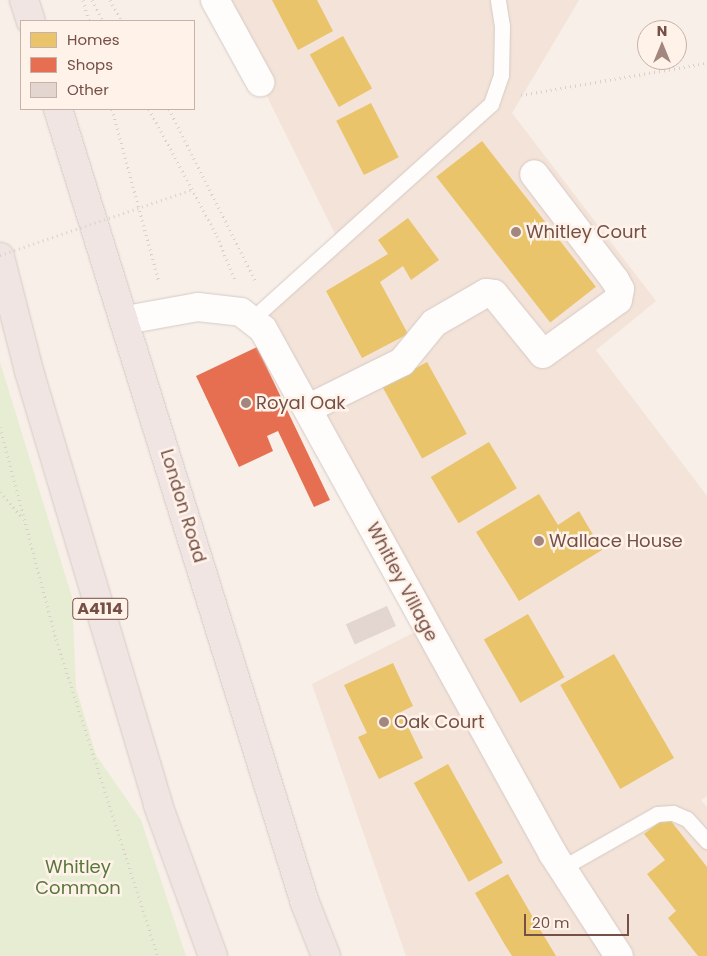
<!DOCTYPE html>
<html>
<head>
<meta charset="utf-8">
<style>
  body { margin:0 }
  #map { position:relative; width:707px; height:956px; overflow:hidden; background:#f7efe8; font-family:Poppins,sans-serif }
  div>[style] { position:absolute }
  .residential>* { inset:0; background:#f3e3d8 }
  .green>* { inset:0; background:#e6edd2 }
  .homes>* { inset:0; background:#e9c46a; transform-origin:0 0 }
  .shops>* { inset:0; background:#e76f51 }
  .building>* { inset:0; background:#e3d5d0; transform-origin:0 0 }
  .path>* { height:3px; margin-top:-1.5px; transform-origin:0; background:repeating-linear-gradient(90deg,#dacfcb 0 1px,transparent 0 5px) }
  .roads { filter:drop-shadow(0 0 1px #d6cac5) drop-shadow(0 0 1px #d6cac5) }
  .lane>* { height:15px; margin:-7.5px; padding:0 7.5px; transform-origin:7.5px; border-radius:7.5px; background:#fefdfc }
  .street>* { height:28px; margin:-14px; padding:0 14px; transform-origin:14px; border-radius:14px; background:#fefdfc }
  .highway>* { height:28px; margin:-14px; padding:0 14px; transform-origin:14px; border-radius:14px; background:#f1e5e3 }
  .path-bridge>* { height:3px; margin-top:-1.5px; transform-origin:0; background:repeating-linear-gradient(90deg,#dacfcb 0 1px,transparent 0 5px) }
  .dots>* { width:14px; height:14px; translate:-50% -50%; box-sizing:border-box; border:2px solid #fff3e9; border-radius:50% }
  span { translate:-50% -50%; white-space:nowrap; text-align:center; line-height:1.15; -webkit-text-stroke:5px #fff3e9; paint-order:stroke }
  .shield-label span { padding:1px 4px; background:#fff3e9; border:1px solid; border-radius:4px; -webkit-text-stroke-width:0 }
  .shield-label { font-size:16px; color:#764f47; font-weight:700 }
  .poi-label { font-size:18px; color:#764f47 }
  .left { translate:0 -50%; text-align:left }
  .street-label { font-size:18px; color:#764f47 }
  .park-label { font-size:18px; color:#58773c }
  .legend { position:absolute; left:20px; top:20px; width:175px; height:90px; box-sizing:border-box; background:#fff3e9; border:1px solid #c8b1a8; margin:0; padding:6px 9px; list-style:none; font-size:15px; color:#764f47 }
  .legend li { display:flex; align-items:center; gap:10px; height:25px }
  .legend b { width:25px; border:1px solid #c8b1a8 }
  .north { position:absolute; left:637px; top:20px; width:50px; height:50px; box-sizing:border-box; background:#fff3e9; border:1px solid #c8b1a8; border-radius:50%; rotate:0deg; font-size:14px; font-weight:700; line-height:20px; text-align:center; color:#764f47 }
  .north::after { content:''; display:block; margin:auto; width:18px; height:22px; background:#a3877f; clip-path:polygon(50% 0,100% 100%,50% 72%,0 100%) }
  .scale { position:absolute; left:524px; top:914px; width:105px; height:22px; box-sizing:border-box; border:2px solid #764f47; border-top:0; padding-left:6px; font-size:15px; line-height:18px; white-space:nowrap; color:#764f47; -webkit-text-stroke:4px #fff3e9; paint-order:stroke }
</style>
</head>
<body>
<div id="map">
  <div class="residential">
    <i style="clip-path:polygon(215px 0,579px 0,512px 113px,656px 301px,596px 350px,707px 496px,707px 796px,701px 800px,707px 807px,707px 956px,406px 956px,312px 684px,425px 627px,251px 320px,338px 240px,260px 82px)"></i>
  </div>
  <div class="green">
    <i style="clip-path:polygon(0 362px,72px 597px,76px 688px,96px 755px,141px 820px,186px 956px,0 956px)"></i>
  </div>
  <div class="homes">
    <i style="clip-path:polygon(272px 0,317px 0,333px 31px,298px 50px)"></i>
    <i style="left:343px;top:36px;width:60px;height:38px;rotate:61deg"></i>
    <i style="left:371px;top:103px;width:61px;height:39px;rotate:63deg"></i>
    <i style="left:482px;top:141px;width:185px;height:58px;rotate:52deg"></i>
    <i style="clip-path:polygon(408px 218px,439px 260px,411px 280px,403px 266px,380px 282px,408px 334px,362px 358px,326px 291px,388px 254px,378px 240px)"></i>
    <i style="left:427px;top:362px;width:82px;height:51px;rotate:61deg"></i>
    <i style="left:489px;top:442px;width:54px;height:68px;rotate:59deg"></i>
    <i style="clip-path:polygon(539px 494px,558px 525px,579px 511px,602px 550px,519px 601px,476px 532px)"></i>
    <i style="left:528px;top:614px;width:73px;height:51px;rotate:60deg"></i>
    <i style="left:614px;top:654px;width:120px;height:62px;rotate:60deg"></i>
    <i style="clip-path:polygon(393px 663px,413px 706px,401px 712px,423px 758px,379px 779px,358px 737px,367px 733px,344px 685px)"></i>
    <i style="left:448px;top:764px;width:113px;height:39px;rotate:61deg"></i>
    <i style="clip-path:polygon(667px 816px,707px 867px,707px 956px,698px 956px,668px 918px,676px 911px,647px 874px,665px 860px,644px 834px)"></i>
    <i style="clip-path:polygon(508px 874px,538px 926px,556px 956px,512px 956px,505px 945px,475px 893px)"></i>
  </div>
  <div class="shops">
    <i style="clip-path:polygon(257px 347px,330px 500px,314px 507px,278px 431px,267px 436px,273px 451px,239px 467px,196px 376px)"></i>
  </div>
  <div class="building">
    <i style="left:387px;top:606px;width:22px;height:45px;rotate:66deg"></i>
  </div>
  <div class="path">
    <i style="left:83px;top:0;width:22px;rotate:74deg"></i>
    <i style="left:92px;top:0;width:24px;rotate:62deg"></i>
    <i style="left:110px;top:0;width:24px;rotate:60deg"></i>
    <i style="left:521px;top:95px;width:189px;rotate:-9.8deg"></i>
    <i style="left:112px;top:109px;width:179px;rotate:74.8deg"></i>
    <i style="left:149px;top:109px;width:144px;rotate:61.8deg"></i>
    <i style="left:217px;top:236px;width:48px;rotate:67.8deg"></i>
    <i style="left:169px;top:109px;width:194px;rotate:63.3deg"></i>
    <i style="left:0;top:427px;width:219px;rotate:75.2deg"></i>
    <i style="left:56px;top:639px;width:333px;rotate:72.2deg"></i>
    <i style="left:0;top:492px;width:32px;rotate:49deg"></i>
  </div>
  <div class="roads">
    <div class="lane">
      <i style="left:251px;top:320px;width:323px;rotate:-42deg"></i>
      <i style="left:491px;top:104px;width:31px;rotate:-71deg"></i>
      <i style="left:501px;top:75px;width:49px;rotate:-88.8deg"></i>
      <i style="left:502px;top:26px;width:26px;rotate:-99deg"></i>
      <i style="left:562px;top:868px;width:109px;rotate:-29.6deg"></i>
      <i style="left:657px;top:814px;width:16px;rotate:-4deg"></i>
      <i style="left:673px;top:813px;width:15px;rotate:23deg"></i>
      <i style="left:687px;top:819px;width:30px;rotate:48deg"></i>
    </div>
    <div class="street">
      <i style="left:215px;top:0;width:94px;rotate:61.2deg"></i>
      <i style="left:126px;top:320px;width:73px;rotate:-10.2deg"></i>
      <i style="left:198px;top:307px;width:43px;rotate:6.6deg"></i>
      <i style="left:241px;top:312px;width:28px;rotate:38deg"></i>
      <i style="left:263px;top:329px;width:600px;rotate:61.08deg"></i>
      <i style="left:553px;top:854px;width:121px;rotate:57.1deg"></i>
      <i style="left:309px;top:408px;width:104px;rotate:-26.3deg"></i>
      <i style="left:402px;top:362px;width:50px;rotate:-50.6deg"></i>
      <i style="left:434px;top:323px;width:60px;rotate:-30deg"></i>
      <i style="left:486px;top:293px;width:8px;rotate:7deg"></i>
      <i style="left:494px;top:294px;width:77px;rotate:50.8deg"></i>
      <i style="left:543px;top:354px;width:92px;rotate:-35.8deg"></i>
      <i style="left:618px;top:300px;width:11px;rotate:-80deg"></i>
      <i style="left:620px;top:289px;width:10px;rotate:-119deg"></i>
      <i style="left:615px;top:280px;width:133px;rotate:-127.4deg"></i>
    </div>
    <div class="highway">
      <i style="left:24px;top:0;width:22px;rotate:72deg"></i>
      <i style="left:58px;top:109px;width:832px;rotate:72.72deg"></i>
      <i style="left:305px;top:903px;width:57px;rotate:68.4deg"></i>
      <i style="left:0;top:257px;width:118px;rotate:75.7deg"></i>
      <i style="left:29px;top:371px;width:453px;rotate:73.4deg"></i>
      <i style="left:158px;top:805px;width:161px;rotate:70deg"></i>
    </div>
  </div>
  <div class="path-bridge">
    <i style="left:0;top:255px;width:202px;rotate:-18.8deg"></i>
  </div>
  <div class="dots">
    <i style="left:516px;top:232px;background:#a3877f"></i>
    <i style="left:246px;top:403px;background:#a3877f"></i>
    <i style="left:539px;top:541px;background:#a3877f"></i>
    <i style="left:384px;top:722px;background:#a3877f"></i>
  </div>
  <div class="shield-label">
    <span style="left:100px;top:609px">A4114</span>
  </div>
  <div class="poi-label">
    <span class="left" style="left:526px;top:232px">Whitley Court</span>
    <span class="left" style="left:256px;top:403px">Royal Oak</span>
    <span class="left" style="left:549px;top:541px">Wallace House</span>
    <span class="left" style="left:394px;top:722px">Oak Court</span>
  </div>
  <div class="street-label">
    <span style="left:183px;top:506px;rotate:73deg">London Road</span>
    <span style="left:402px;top:582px;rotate:62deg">Whitley Village</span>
  </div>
  <div class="park-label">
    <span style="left:78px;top:878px">Whitley<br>Common</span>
  </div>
  <ul class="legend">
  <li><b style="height:14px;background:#e9c46a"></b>Homes</li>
  <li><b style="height:14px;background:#e76f51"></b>Shops</li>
  <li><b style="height:14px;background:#e3d5d0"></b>Other</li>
  </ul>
  <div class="north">N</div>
  <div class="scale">20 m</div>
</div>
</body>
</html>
